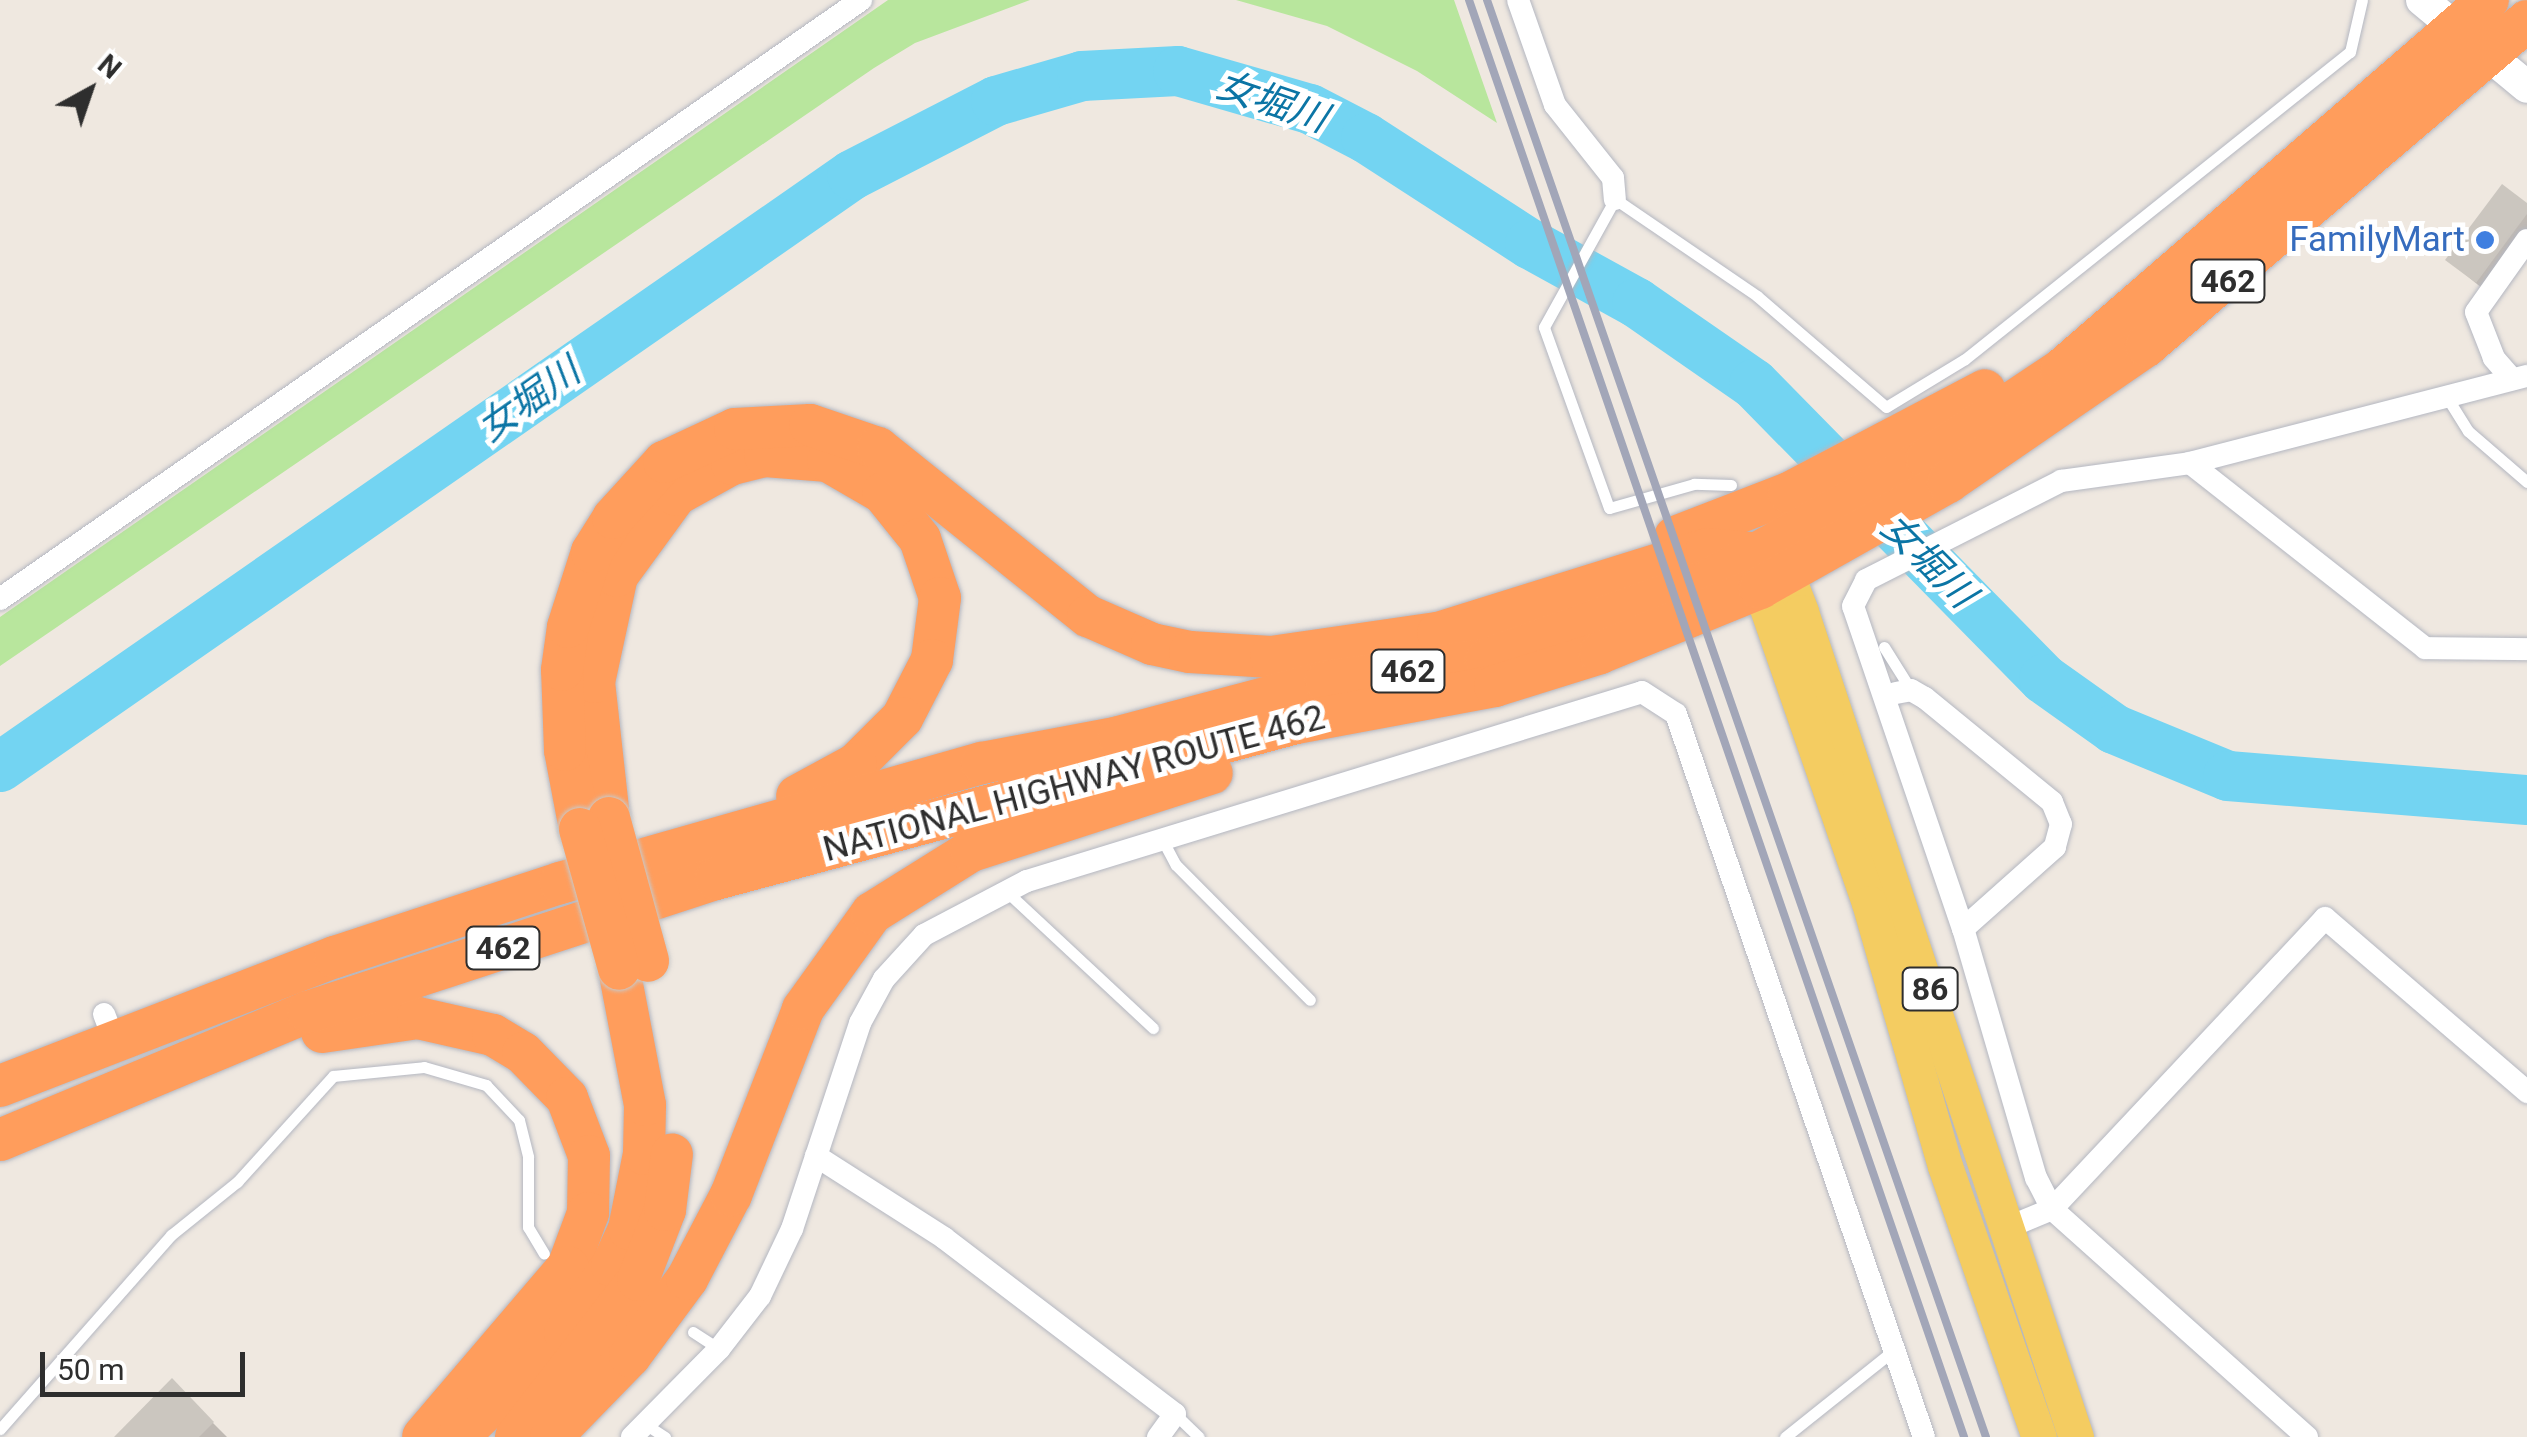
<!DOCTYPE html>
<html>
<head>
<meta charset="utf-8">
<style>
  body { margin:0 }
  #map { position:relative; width:2527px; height:1437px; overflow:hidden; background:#efe8e0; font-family:Roboto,"Noto Sans JP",sans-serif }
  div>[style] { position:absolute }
  .green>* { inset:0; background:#b8e69d }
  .shadow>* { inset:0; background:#0003 }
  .river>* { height:50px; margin:-25px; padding:0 25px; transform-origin:25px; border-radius:25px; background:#73d4f2 }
  .building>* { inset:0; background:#cbc6bf }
  .roads { filter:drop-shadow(0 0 2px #b4b7c1) drop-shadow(0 0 2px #b4b7c1) }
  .lane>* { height:11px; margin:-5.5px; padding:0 5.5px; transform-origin:5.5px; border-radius:5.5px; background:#fff }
  .street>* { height:22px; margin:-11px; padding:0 11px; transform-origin:11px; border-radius:11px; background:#fff }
  .secondary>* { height:32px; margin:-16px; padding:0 16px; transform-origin:16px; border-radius:16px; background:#fff }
  .primary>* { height:35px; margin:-17.5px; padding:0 17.5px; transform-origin:17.5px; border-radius:17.5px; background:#f4cc61 }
  .highway>* { height:42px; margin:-21px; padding:0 21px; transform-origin:21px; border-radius:21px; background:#ff9d5c }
  .rail>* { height:8px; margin:-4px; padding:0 4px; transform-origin:4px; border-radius:4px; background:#a2a6b8 }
  .bridges { filter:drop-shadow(0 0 2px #c9c9c9) drop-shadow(0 0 2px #c9c9c9) }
  .highway-bridge>* { height:42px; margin:-21px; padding:0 21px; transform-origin:21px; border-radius:21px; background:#ff9d5c }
  .dots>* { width:28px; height:28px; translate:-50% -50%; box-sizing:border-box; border:5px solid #fff; border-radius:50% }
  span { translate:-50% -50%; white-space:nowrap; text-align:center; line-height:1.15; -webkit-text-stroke:10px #fff; paint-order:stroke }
  .shield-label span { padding:2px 8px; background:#fff; border:2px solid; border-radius:8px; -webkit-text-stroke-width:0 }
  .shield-label { font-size:32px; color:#2e2e2e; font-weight:700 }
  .shop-label { font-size:35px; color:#366cbe }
  .right { translate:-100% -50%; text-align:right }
  .street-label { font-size:35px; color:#2e2e2e }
  .water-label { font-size:38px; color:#0b75a5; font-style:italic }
  .north { position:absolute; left:40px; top:40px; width:100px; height:100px; -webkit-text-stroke:8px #fff; paint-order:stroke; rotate:40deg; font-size:28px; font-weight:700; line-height:40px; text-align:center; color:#2e2e2e }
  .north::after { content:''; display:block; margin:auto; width:35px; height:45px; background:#2e2e2e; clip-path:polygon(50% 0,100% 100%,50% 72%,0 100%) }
  .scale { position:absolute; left:40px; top:1352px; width:205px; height:45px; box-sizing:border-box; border:5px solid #2e2e2e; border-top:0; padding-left:12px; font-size:30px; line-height:35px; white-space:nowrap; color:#2e2e2e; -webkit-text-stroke:8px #fff; paint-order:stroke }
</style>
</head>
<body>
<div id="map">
  <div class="green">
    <i style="clip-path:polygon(888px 0,1030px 0,915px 43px,874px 68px,0 666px,0 617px)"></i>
    <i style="clip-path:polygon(1236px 0,1454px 0,1497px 123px,1417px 71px,1327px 26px)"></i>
  </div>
  <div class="shadow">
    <i style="clip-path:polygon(2527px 206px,2527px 255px,2495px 299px,2448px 260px)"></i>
    <i style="clip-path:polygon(172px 1382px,227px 1437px,118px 1437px)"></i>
  </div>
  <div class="river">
    <i style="left:0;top:767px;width:1037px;rotate:-34.79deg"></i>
    <i style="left:852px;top:175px;width:162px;rotate:-27.2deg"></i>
    <i style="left:996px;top:101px;width:90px;rotate:-16.2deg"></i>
    <i style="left:1082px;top:76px;width:96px;rotate:-3deg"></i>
    <i style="left:1178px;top:71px;width:137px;rotate:16.1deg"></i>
    <i style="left:1310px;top:109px;width:63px;rotate:27.4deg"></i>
    <i style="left:1366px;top:138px;width:195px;rotate:32.9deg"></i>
    <i style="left:1530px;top:244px;width:122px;rotate:28.9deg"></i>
    <i style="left:1637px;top:303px;width:142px;rotate:34.7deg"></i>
    <i style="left:1754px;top:384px;width:414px;rotate:45.5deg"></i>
    <i style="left:2044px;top:679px;width:86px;rotate:35.5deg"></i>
    <i style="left:2114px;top:729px;width:123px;rotate:22.4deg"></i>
    <i style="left:2228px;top:776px;width:300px;rotate:4.6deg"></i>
  </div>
  <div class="building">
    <i style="clip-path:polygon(2502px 184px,2527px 203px,2527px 214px,2476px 283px,2445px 260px)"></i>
    <i style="clip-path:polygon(172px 1378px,214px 1422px,199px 1437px,114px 1437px)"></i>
  </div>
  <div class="roads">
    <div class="lane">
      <i style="left:2448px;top:399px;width:38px;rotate:58deg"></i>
      <i style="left:2468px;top:431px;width:78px;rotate:40.8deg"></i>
      <i style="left:1731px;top:485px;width:37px;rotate:-178deg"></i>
      <i style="left:1694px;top:484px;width:88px;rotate:164.2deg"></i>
      <i style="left:1609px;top:508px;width:192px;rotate:-109.8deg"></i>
      <i style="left:1544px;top:327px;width:146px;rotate:-61deg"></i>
      <i style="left:1615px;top:199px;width:172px;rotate:34.3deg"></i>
      <i style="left:1757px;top:296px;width:170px;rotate:40.7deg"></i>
      <i style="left:1886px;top:407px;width:92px;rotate:-31.3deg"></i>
      <i style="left:1965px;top:359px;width:492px;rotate:-38.6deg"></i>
      <i style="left:2350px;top:52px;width:53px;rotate:-77deg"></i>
      <i style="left:1884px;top:647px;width:51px;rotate:57.9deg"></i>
      <i style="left:1163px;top:841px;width:27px;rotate:62deg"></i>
      <i style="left:1176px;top:865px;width:190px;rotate:45.2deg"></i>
      <i style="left:1006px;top:891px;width:201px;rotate:43deg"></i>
      <i style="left:693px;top:1332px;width:31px;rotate:33deg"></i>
      <i style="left:1175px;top:1414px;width:33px;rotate:44deg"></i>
      <i style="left:645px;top:1424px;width:24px;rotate:33deg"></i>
      <i style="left:0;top:1429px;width:259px;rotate:-48.6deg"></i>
      <i style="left:171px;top:1235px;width:85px;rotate:-38.8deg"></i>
      <i style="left:237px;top:1182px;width:143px;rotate:-47.8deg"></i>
      <i style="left:333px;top:1076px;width:91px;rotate:-5.6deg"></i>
      <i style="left:424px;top:1067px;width:65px;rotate:16.2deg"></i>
      <i style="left:486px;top:1085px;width:48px;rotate:46.7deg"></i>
      <i style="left:519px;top:1120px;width:38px;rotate:76deg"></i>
      <i style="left:528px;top:1157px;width:70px;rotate:90deg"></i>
      <i style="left:528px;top:1227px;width:31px;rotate:59deg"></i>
      <i style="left:1785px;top:1437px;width:139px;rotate:-38.6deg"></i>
    </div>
    <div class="street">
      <i style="left:1518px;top:0;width:111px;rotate:70.6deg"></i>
      <i style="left:1555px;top:105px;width:93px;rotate:51.5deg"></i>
      <i style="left:1613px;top:178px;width:21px;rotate:85deg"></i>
      <i style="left:2512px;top:379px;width:28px;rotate:-131deg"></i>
      <i style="left:2494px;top:358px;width:49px;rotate:-111.4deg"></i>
      <i style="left:2476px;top:312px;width:88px;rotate:-54.7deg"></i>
      <i style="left:2190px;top:463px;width:299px;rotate:38.2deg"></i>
      <i style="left:2425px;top:648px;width:102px;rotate:0.6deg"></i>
      <i style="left:0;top:599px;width:1049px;rotate:-34.83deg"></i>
      <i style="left:1896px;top:693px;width:15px;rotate:-11deg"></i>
      <i style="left:1911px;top:690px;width:16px;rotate:30deg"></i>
      <i style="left:1925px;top:698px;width:164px;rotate:39.3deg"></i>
      <i style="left:2052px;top:802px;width:24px;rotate:68deg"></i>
      <i style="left:2061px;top:824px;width:24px;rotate:105deg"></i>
      <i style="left:2055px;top:847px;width:123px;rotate:138.3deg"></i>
      <i style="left:104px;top:1014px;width:28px;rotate:69deg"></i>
      <i style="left:816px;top:1156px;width:152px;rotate:32.6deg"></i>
      <i style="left:944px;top:1238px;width:290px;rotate:37.3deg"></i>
      <i style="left:1175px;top:1414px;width:29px;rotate:126deg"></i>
      <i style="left:2004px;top:1229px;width:52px;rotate:-22.6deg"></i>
      <i style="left:2052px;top:1209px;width:399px;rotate:-46.8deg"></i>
      <i style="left:2325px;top:918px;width:267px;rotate:40.7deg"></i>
      <i style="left:632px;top:1437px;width:124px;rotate:-45.3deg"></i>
      <i style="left:719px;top:1349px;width:67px;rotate:-52.3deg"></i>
      <i style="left:760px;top:1296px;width:74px;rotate:-64.5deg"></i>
      <i style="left:792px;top:1229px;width:217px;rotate:-71.7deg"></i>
      <i style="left:860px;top:1023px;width:50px;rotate:-61.4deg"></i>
      <i style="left:884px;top:979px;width:59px;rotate:-47.7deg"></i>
      <i style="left:924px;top:935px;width:116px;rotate:-27.7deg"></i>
      <i style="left:1027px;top:881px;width:643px;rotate:-17.08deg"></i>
      <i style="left:1642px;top:692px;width:40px;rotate:32.9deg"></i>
      <i style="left:1676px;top:714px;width:764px;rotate:71.07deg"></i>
      <i style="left:2307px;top:1437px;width:342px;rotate:-138.2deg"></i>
      <i style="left:2052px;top:1209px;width:35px;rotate:-117deg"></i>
      <i style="left:2036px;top:1178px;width:259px;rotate:-106.3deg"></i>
      <i style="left:1963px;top:929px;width:341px;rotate:-108.8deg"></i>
      <i style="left:1853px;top:606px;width:29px;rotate:-63deg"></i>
      <i style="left:1866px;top:580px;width:219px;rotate:-26.9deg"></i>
      <i style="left:2061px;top:481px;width:130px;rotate:-7.9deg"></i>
      <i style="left:2190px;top:463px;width:348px;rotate:-14.5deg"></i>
    </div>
    <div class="secondary">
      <i style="left:2422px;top:0;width:136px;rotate:39.6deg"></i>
    </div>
    <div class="primary">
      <i style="left:1764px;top:558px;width:29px;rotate:36deg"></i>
      <i style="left:1787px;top:575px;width:40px;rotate:69deg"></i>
      <i style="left:1801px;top:612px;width:870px;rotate:71.57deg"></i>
      <i style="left:1759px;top:561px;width:27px;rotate:88deg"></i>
      <i style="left:1760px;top:588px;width:333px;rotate:70.9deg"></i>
      <i style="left:1869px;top:903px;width:274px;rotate:73.9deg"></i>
      <i style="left:1945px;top:1166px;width:287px;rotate:70.9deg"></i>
    </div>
    <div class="highway">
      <i style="left:1675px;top:537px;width:122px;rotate:-21.1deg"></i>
      <i style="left:1789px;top:493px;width:221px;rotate:-27.7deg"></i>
      <i style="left:609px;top:818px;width:137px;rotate:-96.3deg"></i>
      <i style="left:594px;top:682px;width:108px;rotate:-77.8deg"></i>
      <i style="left:617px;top:576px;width:100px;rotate:-53.9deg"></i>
      <i style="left:676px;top:495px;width:64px;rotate:-29deg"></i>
      <i style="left:732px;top:464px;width:34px;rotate:-14deg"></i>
      <i style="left:765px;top:456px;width:63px;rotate:4.5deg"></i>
      <i style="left:828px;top:461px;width:64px;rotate:30.2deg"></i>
      <i style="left:883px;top:493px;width:59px;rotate:51.2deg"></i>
      <i style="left:920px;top:539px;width:62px;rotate:71.3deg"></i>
      <i style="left:940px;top:598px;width:63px;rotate:97.4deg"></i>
      <i style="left:932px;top:660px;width:65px;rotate:117.3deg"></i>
      <i style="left:902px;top:718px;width:65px;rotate:135deg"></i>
      <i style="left:856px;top:764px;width:67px;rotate:151.5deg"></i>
      <i style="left:580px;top:829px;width:80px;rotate:-100.8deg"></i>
      <i style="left:565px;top:750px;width:80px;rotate:-92.1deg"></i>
      <i style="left:562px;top:670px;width:43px;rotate:-82.1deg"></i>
      <i style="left:568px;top:627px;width:79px;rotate:-72.3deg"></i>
      <i style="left:592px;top:552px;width:40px;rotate:-58deg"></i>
      <i style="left:613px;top:518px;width:76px;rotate:-47.7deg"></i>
      <i style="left:664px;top:462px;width:78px;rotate:-24.9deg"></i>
      <i style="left:735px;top:429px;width:75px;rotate:-3.1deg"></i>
      <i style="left:810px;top:425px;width:72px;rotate:18.7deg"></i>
      <i style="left:878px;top:448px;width:269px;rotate:38.7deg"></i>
      <i style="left:1088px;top:616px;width:70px;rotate:23.6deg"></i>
      <i style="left:1152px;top:644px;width:39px;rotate:12deg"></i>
      <i style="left:1190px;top:652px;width:81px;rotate:3.5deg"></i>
      <i style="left:1271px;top:657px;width:169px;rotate:-8.2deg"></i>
      <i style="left:1438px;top:633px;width:282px;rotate:-17.3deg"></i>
      <i style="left:1707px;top:549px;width:43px;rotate:5.3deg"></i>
      <i style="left:322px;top:1032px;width:97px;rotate:-8.3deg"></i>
      <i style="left:418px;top:1018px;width:77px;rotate:12.8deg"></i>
      <i style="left:493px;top:1035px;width:35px;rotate:31deg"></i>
      <i style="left:523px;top:1053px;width:63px;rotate:45.6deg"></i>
      <i style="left:567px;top:1098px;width:62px;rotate:69.2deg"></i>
      <i style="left:589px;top:1156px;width:57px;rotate:91deg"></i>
      <i style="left:588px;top:1213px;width:58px;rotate:110.3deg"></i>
      <i style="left:568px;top:1267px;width:223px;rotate:130.5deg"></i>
      <i style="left:0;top:1086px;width:359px;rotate:-21.1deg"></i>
      <i style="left:335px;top:957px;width:237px;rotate:-18.2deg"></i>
      <i style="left:560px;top:883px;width:439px;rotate:-15.9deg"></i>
      <i style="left:982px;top:763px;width:139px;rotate:-10.7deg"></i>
      <i style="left:1119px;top:737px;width:214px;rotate:-14.9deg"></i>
      <i style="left:1326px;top:682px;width:162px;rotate:-7.8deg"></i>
      <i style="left:1486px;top:660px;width:237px;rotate:-19.7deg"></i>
      <i style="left:1709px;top:580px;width:249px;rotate:-29deg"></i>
      <i style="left:1927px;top:459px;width:161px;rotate:-33.6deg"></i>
      <i style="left:2061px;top:370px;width:565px;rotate:-40.91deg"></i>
      <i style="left:0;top:1140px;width:334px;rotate:-22.6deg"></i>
      <i style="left:308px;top:1012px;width:429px;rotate:-18.1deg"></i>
      <i style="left:716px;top:879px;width:601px;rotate:-15.05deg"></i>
      <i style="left:1296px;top:723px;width:202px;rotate:-10.5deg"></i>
      <i style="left:1495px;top:686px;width:110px;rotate:-17.4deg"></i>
      <i style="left:1600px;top:653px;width:173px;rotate:-22.1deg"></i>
      <i style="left:1760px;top:588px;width:216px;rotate:-29.4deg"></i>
      <i style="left:1948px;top:482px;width:240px;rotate:-34.5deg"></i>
      <i style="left:2146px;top:346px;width:501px;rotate:-40.46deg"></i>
      <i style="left:458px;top:1437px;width:149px;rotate:-44.2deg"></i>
      <i style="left:565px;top:1333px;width:82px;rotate:-55deg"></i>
      <i style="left:612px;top:1266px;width:41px;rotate:-65.3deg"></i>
      <i style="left:629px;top:1229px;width:76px;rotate:-78.7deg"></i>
      <i style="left:644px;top:1154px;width:49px;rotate:-88.8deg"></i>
      <i style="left:645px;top:1105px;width:138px;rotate:-100.8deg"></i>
      <i style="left:516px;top:1437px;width:199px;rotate:-52.2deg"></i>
      <i style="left:638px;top:1280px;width:75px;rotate:-68.9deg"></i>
      <i style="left:665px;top:1210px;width:56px;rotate:-82.9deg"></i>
      <i style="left:551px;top:1437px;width:113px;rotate:-45.7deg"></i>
      <i style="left:630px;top:1356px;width:96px;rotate:-53.5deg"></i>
      <i style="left:687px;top:1279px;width:95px;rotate:-62.4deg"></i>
      <i style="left:731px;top:1195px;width:199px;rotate:-68.8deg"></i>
      <i style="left:803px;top:1009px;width:118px;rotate:-54.3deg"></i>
      <i style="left:872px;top:913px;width:117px;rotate:-32.1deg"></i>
      <i style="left:971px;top:851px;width:253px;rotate:-17.9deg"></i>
    </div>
  </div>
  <div class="rail">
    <i style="left:1469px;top:0;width:1520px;rotate:70.99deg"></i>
    <i style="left:1487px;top:0;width:1521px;rotate:70.85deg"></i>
  </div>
  <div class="bridges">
    <div class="highway-bridge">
      <i style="left:609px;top:818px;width:148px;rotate:74.7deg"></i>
      <i style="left:580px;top:829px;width:145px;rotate:74.4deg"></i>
    </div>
  </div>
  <div class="dots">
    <i style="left:2485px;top:240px;background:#3f7fe0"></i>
  </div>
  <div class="shield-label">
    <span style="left:2228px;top:281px">462</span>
    <span style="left:1408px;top:671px">462</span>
    <span style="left:503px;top:948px">462</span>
    <span style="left:1930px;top:989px">86</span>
  </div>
  <div class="shop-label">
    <span class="right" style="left:2465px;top:240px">FamilyMart</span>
  </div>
  <div class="street-label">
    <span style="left:1074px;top:784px;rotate:-15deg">NATIONAL HIGHWAY ROUTE 462</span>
  </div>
  <div class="water-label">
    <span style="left:1272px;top:102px;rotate:19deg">女堀川</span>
    <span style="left:529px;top:400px;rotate:-35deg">女堀川</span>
    <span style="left:1928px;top:561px;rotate:45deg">女堀川</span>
  </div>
  <div class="north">N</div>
  <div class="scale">50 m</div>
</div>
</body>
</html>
